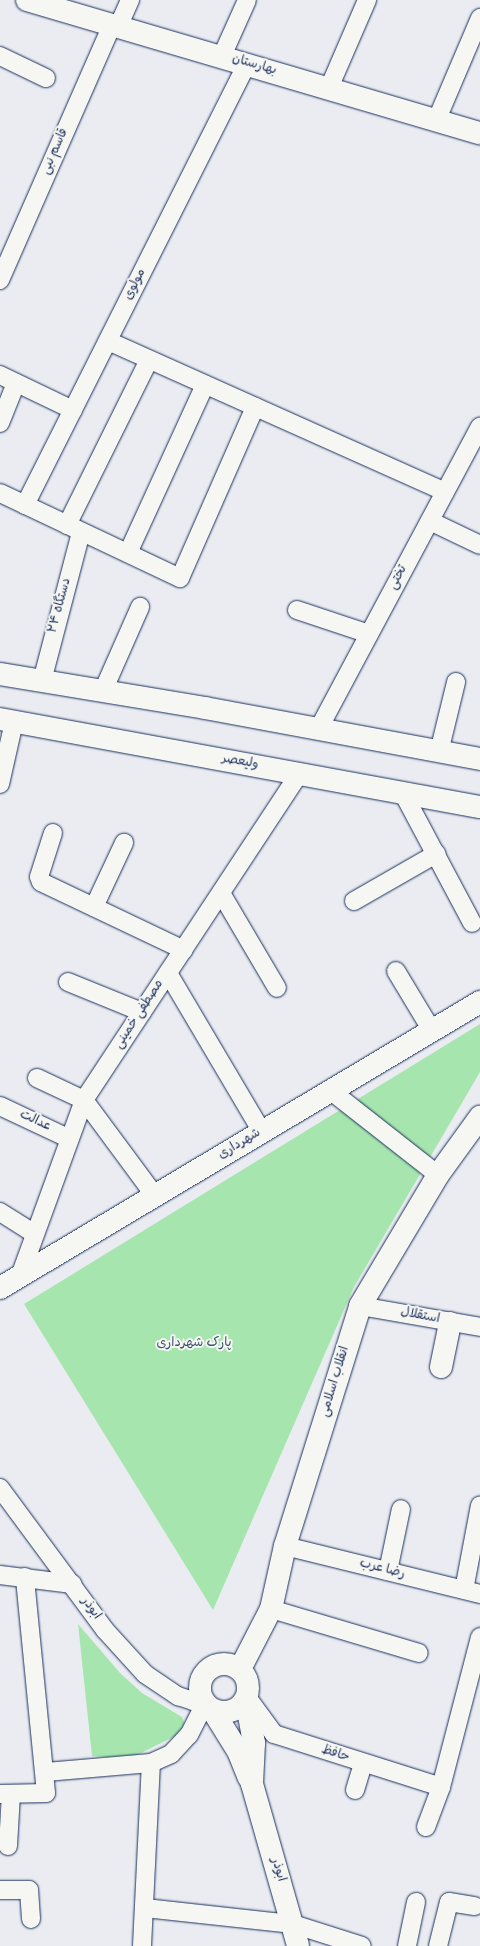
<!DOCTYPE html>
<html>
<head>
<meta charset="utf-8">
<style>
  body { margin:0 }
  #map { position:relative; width:480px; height:1946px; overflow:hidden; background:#eaecf2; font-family:Dekko,"Playpen Sans Arabic",sans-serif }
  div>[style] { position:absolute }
  .green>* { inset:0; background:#a6e6ae }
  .roads { filter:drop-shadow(0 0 1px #1b2f5e) drop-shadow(0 0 1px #1b2f5e) }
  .street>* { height:18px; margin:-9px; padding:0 9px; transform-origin:9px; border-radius:9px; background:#f6f6f2 }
  .secondary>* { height:22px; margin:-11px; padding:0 11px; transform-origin:11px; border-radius:11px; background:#f6f6f2 }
  .secondary>.ring { margin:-11px; padding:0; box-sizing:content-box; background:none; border:22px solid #f6f6f2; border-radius:50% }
  .primary>* { height:22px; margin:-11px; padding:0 11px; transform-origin:11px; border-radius:11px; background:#f6f6f2 }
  span { translate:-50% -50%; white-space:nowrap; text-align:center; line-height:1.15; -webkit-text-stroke:4px #f6f6f2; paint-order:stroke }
  .street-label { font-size:13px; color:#1b2f5e }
  .park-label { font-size:13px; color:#37546e }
</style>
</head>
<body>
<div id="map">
  <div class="green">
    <i style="clip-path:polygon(480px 1024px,480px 1072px,354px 1287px,213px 1610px,24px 1304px)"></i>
    <i style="clip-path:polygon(78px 1624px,120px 1673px,142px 1693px,182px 1717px,185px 1724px,181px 1733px,129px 1759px,92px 1756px)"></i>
  </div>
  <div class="roads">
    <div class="street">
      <i style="left:118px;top:27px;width:30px;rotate:-66deg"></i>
      <i style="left:0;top:56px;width:51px;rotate:25.6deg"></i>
      <i style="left:222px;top:56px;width:61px;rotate:-65.9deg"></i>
      <i style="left:329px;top:88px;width:96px;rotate:-66.6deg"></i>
      <i style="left:437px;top:119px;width:110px;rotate:-66.9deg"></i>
      <i style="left:0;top:280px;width:279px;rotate:-66.3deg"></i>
      <i style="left:108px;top:341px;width:369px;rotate:24.1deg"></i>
      <i style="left:0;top:375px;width:81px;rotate:25.6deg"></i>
      <i style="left:0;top:423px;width:43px;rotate:-68.2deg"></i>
      <i style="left:0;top:493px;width:199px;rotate:25.3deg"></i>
      <i style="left:180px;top:578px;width:187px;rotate:-66.3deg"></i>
      <i style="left:25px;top:505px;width:494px;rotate:-63.3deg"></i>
      <i style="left:430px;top:521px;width:55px;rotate:25.6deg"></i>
      <i style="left:67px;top:525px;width:184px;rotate:-63.6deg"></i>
      <i style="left:128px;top:553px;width:185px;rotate:-65.4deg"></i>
      <i style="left:297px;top:610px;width:76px;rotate:18.4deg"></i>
      <i style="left:42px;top:681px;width:154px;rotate:-75.3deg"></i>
      <i style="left:103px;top:691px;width:92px;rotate:-66.2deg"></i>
      <i style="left:318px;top:730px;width:344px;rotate:-61.9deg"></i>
      <i style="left:439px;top:752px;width:72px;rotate:-76.3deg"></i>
      <i style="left:0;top:784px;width:64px;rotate:-77.3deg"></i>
      <i style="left:403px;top:793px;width:147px;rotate:62deg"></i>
      <i style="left:53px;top:833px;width:46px;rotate:107.7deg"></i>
      <i style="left:39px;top:877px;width:5px;rotate:68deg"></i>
      <i style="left:41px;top:882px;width:158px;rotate:25.4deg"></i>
      <i style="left:221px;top:893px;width:110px;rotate:59.5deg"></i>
      <i style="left:354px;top:901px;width:95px;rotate:-29.8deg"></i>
      <i style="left:94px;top:907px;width:71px;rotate:-64.9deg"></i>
      <i style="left:396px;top:971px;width:70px;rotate:59deg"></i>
      <i style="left:168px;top:973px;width:185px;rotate:59.4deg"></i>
      <i style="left:68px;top:982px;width:80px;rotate:22.1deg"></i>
      <i style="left:37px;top:1078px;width:52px;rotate:25.1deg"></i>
      <i style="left:84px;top:1100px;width:119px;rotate:53.5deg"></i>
      <i style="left:331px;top:1091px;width:136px;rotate:38.1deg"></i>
      <i style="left:0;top:1106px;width:77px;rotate:25.2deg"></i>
      <i style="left:0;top:1212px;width:41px;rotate:32.2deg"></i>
      <i style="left:20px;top:1276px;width:187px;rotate:-70deg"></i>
      <i style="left:84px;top:1100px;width:392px;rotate:-56.6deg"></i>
      <i style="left:360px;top:1306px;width:122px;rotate:9.9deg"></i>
      <i style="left:0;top:1488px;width:177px;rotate:53.5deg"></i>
      <i style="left:105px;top:1630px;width:59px;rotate:47.7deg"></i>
      <i style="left:145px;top:1674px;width:40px;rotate:34deg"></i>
      <i style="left:178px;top:1696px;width:16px;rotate:18deg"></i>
      <i style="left:193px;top:1701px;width:9px;rotate:-18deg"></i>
      <i style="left:285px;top:1546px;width:201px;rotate:13.8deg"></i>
      <i style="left:388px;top:1571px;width:63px;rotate:-78.2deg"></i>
      <i style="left:0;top:1575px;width:73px;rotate:7.1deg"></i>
      <i style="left:464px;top:1590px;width:86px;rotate:-79.3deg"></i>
      <i style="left:271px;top:1609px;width:154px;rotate:16.6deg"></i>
      <i style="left:247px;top:1697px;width:46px;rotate:53.9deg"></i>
      <i style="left:274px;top:1734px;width:175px;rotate:17.6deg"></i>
      <i style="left:46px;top:1772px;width:105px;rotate:-4.9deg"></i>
      <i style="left:151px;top:1763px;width:22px;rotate:-24deg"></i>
      <i style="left:171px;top:1754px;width:26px;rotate:-47deg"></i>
      <i style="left:189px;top:1735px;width:36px;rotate:-63deg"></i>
      <i style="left:355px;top:1790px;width:27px;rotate:-73deg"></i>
      <i style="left:0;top:1794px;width:46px;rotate:-1.2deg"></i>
      <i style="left:46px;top:1793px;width:217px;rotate:-95.6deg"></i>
      <i style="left:426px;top:1827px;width:43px;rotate:-69.4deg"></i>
      <i style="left:441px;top:1787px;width:155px;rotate:-75.4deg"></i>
      <i style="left:8px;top:1846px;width:52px;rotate:-86.7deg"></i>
      <i style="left:0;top:1890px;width:29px"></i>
      <i style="left:29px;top:1890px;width:29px;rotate:86deg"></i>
      <i style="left:145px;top:1908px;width:149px;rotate:6.2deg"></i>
      <i style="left:293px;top:1924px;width:72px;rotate:17.7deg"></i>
      <i style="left:142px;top:1946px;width:183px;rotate:-87.2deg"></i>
      <i style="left:407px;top:1946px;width:45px;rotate:-78.4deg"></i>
      <i style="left:438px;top:1946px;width:45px;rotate:-76deg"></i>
      <i style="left:449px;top:1902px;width:26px;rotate:9deg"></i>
    </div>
    <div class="secondary">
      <i style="left:27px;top:0;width:472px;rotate:16.4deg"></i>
      <i style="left:0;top:1288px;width:559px;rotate:-30.79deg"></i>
      <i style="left:441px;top:1367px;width:45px;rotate:-78.4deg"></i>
      <i class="ring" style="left:200px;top:1664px;width:26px;height:26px"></i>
      <i style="left:240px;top:1669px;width:68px;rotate:-62.7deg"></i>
      <i style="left:271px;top:1609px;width:65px;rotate:-77.5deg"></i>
      <i style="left:285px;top:1546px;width:251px;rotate:-72.6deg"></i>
      <i style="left:360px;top:1306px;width:152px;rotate:-59.2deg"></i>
      <i style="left:438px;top:1175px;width:72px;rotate:-54.1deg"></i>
      <i style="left:246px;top:1699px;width:45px;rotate:79.7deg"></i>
      <i style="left:254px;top:1743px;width:41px;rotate:92.8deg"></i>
      <i style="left:252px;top:1784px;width:168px;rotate:74.1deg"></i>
      <i style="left:213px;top:1711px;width:47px;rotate:58deg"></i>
      <i style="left:238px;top:1751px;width:29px;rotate:68deg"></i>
    </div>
    <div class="primary">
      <i style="left:0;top:674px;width:208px;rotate:9.4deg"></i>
      <i style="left:205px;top:708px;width:280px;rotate:10.5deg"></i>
      <i style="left:0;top:719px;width:488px;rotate:10.4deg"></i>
    </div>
  </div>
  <div class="street-label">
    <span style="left:254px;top:66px;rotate:16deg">بهارستان</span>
    <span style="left:56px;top:152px;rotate:-66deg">قاسم نبی</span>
    <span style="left:136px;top:285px;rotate:-63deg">مولوی</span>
    <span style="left:399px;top:578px;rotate:-62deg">تختی</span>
    <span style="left:61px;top:606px;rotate:-75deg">۲۴ دستگاه</span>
    <span style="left:240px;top:763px;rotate:10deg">ولیعصر</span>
    <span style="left:140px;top:1015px;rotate:-57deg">مصطفی خمینی</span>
    <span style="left:35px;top:1122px;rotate:25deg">عدالت</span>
    <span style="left:240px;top:1145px;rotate:-31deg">شهرداری</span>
    <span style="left:420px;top:1317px;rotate:11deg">استقلال</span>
    <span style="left:336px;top:1382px;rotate:-73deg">انقلاب اسلامی</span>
    <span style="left:382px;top:1570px;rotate:14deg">رضا عرب</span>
    <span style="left:90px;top:1609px;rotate:55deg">ابوذر</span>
    <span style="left:335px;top:1755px;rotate:18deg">حافظ</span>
    <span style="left:277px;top:1870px;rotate:74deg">ابوذر</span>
  </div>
  <div class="park-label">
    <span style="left:194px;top:1344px">پارک شهرداری</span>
  </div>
</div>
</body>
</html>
